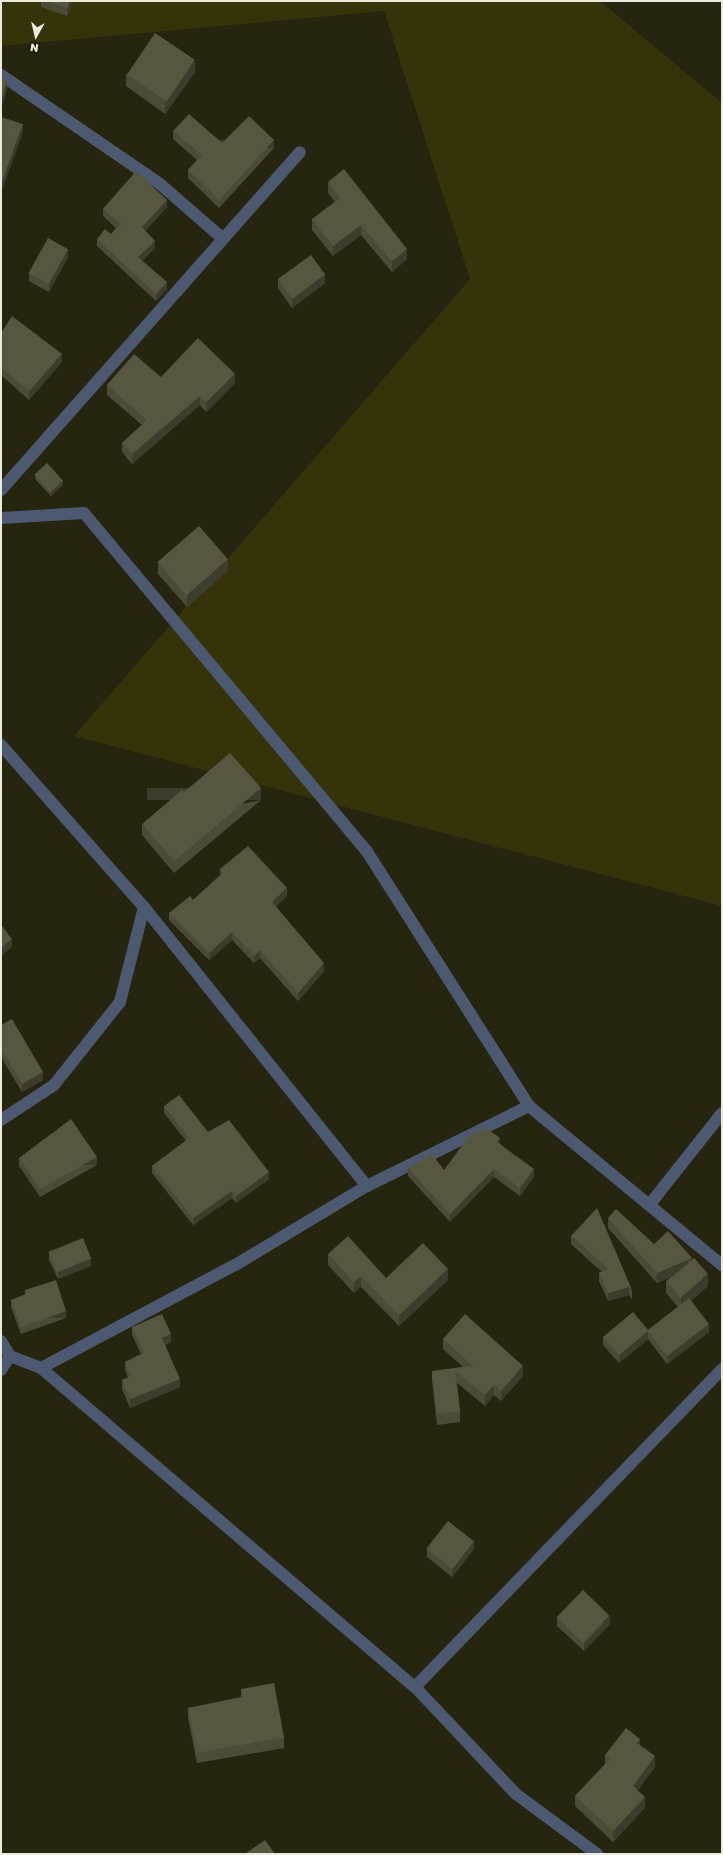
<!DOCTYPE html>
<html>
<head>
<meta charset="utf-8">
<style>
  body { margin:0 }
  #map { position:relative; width:723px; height:1855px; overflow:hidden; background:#252510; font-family:"Golos Text",sans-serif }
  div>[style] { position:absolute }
  .green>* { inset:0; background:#353309 }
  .street>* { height:12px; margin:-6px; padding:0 6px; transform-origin:6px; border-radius:6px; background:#4d5971 }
  .wall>* { inset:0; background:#4b4b38 }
  .shaded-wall>* { inset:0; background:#3d3d2e; transform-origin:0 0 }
  .building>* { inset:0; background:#575741; transform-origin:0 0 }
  span { translate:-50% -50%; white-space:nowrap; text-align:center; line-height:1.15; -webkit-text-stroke:3px #1c1b07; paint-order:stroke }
  .frame { position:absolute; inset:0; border:2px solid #eaeadd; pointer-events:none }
  .north { position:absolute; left:16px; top:16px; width:40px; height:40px; -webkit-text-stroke:3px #1c1b07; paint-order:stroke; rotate:188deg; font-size:11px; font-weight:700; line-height:16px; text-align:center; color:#eaeadd }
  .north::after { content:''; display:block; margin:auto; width:14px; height:18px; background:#eaeadd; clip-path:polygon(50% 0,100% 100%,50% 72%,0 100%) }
</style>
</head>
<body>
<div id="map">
  <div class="green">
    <i style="clip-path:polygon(1px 1px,600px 1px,722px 103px,722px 906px,74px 736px,470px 279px,384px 11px,1px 46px)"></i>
  </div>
  <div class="street">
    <i style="left:1px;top:75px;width:193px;rotate:34.4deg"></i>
    <i style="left:160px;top:184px;width:81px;rotate:41deg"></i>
    <i style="left:1px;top:490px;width:451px;rotate:-48.5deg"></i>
    <i style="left:1px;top:518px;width:83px;rotate:-3.4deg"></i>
    <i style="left:84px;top:513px;width:439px;rotate:50.1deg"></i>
    <i style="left:366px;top:850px;width:303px;rotate:57.5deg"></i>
    <i style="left:529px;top:1106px;width:250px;rotate:39.5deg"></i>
    <i style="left:1px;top:745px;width:216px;rotate:48.6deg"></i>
    <i style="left:144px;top:907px;width:98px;rotate:104.2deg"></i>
    <i style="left:120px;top:1002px;width:106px;rotate:128.5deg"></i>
    <i style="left:54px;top:1085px;width:64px;rotate:146.6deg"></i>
    <i style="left:144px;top:907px;width:357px;rotate:51.4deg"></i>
    <i style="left:367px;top:1186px;width:181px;rotate:-26.3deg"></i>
    <i style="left:650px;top:1204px;width:116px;rotate:-51.6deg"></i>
    <i style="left:1px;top:1341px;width:17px;rotate:59deg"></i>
    <i style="left:10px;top:1356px;width:33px;rotate:21deg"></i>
    <i style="left:41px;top:1368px;width:222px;rotate:-28deg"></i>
    <i style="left:237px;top:1264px;width:152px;rotate:-31deg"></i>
    <i style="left:41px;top:1368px;width:492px;rotate:40.5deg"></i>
    <i style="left:415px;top:1687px;width:147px;rotate:46.7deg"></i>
    <i style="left:516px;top:1794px;width:101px;rotate:36.5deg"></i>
    <i style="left:1px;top:1370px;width:17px;rotate:-57deg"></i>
    <i style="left:415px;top:1687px;width:442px;rotate:-46deg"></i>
  </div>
  <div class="wall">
    <i style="clip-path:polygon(41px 1px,73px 1px,67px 16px,41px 7px)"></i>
    <i style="clip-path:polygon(195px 72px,165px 114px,126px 86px,126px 74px)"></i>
    <i style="clip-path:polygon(173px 131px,222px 143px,274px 148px,219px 208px,188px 178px,188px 170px,197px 160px,173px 139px)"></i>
    <i style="clip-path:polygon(328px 182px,407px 259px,392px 272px,361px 235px,333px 256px,312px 230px,312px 219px,335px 202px,328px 193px)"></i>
    <i style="clip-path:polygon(167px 207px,145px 231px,155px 248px,142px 261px,167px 289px,156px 301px,97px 246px,97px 239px,111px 234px,116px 228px,103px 216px,103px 209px)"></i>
    <i style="clip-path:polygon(68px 257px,49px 292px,29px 281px,29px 273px)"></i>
    <i style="clip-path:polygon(278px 280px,325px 283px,292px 308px,278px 288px)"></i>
    <i style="clip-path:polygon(1px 333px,62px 362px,29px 400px,2px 376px)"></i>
    <i style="clip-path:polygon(161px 377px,235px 383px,206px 412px,200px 405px,132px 464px,122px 452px,122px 443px,142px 425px,107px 395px,107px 385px)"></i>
    <i style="clip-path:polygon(35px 475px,63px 485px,51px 496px,35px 479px)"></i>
    <i style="clip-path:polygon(158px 562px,228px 571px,187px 607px,158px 574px)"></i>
    <i style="clip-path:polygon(261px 800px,174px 873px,142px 835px,142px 824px)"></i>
    <i style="clip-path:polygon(220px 869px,287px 896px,276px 906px,324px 971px,298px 1001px,260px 958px,254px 963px,232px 940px,209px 960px,169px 920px,169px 913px,193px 900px,220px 875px)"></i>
    <i style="clip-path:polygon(1px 1025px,43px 1080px,22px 1092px,1px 1057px)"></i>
    <i style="clip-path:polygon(164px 1106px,208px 1132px,269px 1179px,236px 1203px,232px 1198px,193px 1225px,152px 1173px,152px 1166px,186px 1141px,164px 1113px)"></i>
    <i style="clip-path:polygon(500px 1144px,534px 1177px,520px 1196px,494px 1177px,450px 1222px,408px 1176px,408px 1168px,444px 1170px)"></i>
    <i style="clip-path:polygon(19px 1158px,97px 1165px,40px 1197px,19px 1166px)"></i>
    <i style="clip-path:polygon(608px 1218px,654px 1244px,692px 1260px,708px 1286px,691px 1301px,709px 1332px,667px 1364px,648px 1339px,619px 1363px,603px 1345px,603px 1337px,648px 1330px,678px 1307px,666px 1293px,666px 1281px,671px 1277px,657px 1283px,608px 1228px)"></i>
    <i style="clip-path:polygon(571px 1236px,632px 1290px,632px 1299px,629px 1295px,608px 1301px,599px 1281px,599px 1273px,602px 1272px,571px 1244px)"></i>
    <i style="clip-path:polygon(49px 1252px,91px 1266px,58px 1279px,49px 1260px)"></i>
    <i style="clip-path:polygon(328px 1254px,386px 1278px,448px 1280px,399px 1326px,361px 1287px,354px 1293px,328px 1265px)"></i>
    <i style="clip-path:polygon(25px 1290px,66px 1318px,21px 1334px,11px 1307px,11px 1300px,25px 1295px)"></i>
    <i style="clip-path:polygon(132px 1327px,171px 1342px,165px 1345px,180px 1387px,130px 1408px,122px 1389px,122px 1380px,128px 1378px,125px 1370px,125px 1362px,141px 1354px,132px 1335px)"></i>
    <i style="clip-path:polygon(443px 1339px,523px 1376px,501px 1401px,494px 1395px,485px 1406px,457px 1383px,460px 1411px,460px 1422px,437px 1425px,432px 1381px,432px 1371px,463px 1367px,443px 1349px)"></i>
    <i style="clip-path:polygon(722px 1531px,722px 1542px,721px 1542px,721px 1534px)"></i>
    <i style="clip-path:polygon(427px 1549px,474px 1549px,452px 1577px,427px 1557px)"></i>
    <i style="clip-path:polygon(557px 1618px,610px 1624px,584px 1651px,557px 1626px)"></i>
    <i style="clip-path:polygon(241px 1689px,284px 1737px,284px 1748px,197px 1763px,188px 1718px,188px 1708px,241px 1697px)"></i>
    <i style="clip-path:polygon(640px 1746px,655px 1767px,637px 1791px,645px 1808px,613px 1842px,575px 1806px,575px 1796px,605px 1764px,605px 1755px)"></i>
  </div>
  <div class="shaded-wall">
    <i style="clip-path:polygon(70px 1px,73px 1px,67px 16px,67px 8px)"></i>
    <i style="clip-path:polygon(195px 60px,195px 72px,165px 114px,165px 102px)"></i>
    <i style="clip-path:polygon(7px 81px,7px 89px,1px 111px,1px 103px)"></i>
    <i style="clip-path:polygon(23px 124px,23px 132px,1px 193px,1px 185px)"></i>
    <i style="left:274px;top:140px;width:8px;height:81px;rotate:90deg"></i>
    <i style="clip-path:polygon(167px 200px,167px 207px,142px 235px,142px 227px)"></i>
    <i style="clip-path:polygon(361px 225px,361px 235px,333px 256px,333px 246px)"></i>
    <i style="clip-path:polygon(155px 241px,155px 248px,138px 265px,138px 257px)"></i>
    <i style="clip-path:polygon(68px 249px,68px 257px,49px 292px,49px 283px)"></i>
    <i style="clip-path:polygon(407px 249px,407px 259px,392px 272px,392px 261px)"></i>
    <i style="clip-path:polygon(325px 274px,325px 283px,292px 308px,292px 300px)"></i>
    <i style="clip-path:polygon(167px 282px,167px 289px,156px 301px,156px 294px)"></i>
    <i style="clip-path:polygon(62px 354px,62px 362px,29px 400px,29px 391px)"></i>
    <i style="clip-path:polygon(2px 368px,2px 376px,1px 378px,1px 370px)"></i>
    <i style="clip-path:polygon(235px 374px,235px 383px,206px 412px,206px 402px)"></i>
    <i style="clip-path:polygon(200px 396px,200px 405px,132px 464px,132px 454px)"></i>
    <i style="clip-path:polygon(63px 481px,63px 485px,51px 496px,51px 492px)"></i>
    <i style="clip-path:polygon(228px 559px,228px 571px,187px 607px,187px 595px)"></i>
    <i style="left:261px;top:788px;width:12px;height:114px;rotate:90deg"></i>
    <i style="clip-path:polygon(287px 888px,287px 896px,272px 909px,272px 902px)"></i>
    <i style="clip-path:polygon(232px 932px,232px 940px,209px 960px,209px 953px)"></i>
    <i style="clip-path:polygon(12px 939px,12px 947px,1px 956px,1px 948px)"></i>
    <i style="clip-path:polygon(260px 950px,260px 958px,254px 963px,254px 956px)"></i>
    <i style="clip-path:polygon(324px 963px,324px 971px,298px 1001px,298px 993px)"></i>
    <i style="clip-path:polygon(43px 1072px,43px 1080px,22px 1092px,22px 1084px)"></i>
    <i style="clip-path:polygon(500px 1138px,500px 1146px,497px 1142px)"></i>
    <i style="left:97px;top:1157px;width:8px;height:65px;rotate:90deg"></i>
    <i style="clip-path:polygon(494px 1169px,494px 1177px,450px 1222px,450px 1214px)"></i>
    <i style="clip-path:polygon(534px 1169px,534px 1177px,520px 1196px,520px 1188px)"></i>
    <i style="clip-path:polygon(269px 1172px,269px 1179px,236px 1203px,236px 1196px)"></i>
    <i style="clip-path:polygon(232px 1191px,232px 1198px,193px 1225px,193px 1218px)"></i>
    <i style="clip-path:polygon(91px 1258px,91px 1266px,58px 1279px,58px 1271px)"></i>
    <i style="clip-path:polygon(692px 1258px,692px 1268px,657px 1283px,657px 1273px)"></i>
    <i style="clip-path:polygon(448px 1269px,448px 1280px,399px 1326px,399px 1315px)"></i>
    <i style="clip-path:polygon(708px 1274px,708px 1286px,681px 1310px,681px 1298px)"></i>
    <i style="clip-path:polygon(361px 1276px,361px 1287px,354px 1293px,354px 1282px)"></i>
    <i style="clip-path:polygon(629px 1287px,629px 1295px,608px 1301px,608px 1293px)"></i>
    <i style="left:66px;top:1311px;width:7px;height:48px;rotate:90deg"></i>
    <i style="clip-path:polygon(709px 1324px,709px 1332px,667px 1364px,667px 1356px)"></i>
    <i style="clip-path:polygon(648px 1331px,648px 1339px,619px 1363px,619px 1355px)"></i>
    <i style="clip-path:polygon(171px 1334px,171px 1342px,162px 1346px,162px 1338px)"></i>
    <i style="clip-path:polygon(523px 1366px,523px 1376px,501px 1401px,501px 1391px)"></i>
    <i style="clip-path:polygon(180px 1379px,180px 1387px,130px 1408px,130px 1399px)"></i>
    <i style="clip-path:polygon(494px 1385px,494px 1395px,485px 1406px,485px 1395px)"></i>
    <i style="clip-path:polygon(474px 1541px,474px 1549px,452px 1577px,452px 1569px)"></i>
    <i style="clip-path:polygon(610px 1616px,610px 1624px,584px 1651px,584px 1643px)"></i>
    <i style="clip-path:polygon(640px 1739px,640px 1750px,637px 1743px)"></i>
    <i style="clip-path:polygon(655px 1756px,655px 1767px,633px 1797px,633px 1786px)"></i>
    <i style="clip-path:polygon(645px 1797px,645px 1808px,613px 1842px,613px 1831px)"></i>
  </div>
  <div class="building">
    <i style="clip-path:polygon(48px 1px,70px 1px,67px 8px)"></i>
    <i style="left:155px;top:33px;width:48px;height:50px;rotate:34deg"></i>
    <i style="clip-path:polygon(1px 79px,7px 81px,1px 103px)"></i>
    <i style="clip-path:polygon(189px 114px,222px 143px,249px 116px,274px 140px,219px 200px,188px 170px,202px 155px,173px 131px)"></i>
    <i style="clip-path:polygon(1px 117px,23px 124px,1px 185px)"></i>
    <i style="clip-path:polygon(344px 169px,407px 249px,392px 261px,361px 225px,333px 246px,312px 219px,340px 198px,328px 182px)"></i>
    <i style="clip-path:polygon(136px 171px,167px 200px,142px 227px,155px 241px,138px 257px,167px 282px,156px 294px,97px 239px,105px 229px,111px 234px,121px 224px,103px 209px)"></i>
    <i style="left:48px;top:238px;width:23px;height:40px;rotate:29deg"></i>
    <i style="left:311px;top:255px;width:24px;height:41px;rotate:54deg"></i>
    <i style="clip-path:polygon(12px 316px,62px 354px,29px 391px,2px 368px,1px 370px,1px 333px)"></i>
    <i style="clip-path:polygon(198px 338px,235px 374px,206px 402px,200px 396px,132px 454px,122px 443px,147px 420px,107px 385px,134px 354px,161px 377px)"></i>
    <i style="left:47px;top:463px;width:24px;height:17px;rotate:48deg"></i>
    <i style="left:199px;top:526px;width:44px;height:55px;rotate:49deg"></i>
    <i style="clip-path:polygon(230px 753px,261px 788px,174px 861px,142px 824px,182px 790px,184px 792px)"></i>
    <i style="clip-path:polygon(248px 846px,287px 888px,272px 902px,324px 963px,298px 993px,260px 950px,254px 956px,232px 932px,209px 953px,169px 913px,190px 896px,193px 900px,223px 873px,220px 869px)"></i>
    <i style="clip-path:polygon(2px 926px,12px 939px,1px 948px,1px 927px)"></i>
    <i style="clip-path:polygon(12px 1019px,43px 1072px,22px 1084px,1px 1049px,1px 1025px)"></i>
    <i style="clip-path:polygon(179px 1095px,208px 1132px,229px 1120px,269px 1172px,236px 1196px,232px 1191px,193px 1218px,152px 1166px,189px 1138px,164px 1106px)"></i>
    <i style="clip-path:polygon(71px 1119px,97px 1157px,40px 1189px,19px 1158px)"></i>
    <i style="clip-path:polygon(486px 1128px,500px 1138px,497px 1142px,534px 1169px,520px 1188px,494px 1169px,450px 1214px,408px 1168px,432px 1154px,444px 1170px,469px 1136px)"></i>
    <i style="clip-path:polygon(597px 1208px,621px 1264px,632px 1290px,629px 1287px,608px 1293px,599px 1273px,608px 1269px,571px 1236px)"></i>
    <i style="clip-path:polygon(616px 1209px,654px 1244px,668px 1231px,692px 1258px,657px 1273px,608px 1218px)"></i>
    <i style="clip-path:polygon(348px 1236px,386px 1278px,423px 1243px,448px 1269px,399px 1315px,361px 1276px,354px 1282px,328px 1254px)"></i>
    <i style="left:83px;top:1238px;width:22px;height:37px;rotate:68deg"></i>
    <i style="left:694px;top:1258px;width:21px;height:36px;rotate:49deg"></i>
    <i style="clip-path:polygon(56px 1280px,66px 1311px,21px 1327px,11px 1300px,26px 1294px,25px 1290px)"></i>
    <i style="clip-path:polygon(689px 1298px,709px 1324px,667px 1356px,648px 1331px,619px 1355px,603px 1337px,633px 1312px,648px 1330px)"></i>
    <i style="clip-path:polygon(162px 1314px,171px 1334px,162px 1338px,180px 1379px,130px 1399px,122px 1380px,131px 1376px,125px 1362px,144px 1353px,132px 1327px)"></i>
    <i style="clip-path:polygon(465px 1314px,523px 1366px,501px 1391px,494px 1385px,485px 1395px,455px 1371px,460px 1411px,437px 1414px,432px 1371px,473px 1366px,443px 1339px)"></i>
    <i style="left:448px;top:1521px;width:33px;height:35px;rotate:38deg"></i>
    <i style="left:583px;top:1590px;width:37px;height:38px;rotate:44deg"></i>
    <i style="clip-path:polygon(274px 1683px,284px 1737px,197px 1753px,188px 1708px,243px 1697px,241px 1689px)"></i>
    <i style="clip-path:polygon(626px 1728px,640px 1739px,637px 1743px,655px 1756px,633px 1786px,645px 1797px,613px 1831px,575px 1796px,610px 1759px,605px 1755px)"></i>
    <i style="clip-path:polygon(265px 1840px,275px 1854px,245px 1854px)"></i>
  </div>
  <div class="frame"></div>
  <div class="north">N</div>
</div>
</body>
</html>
